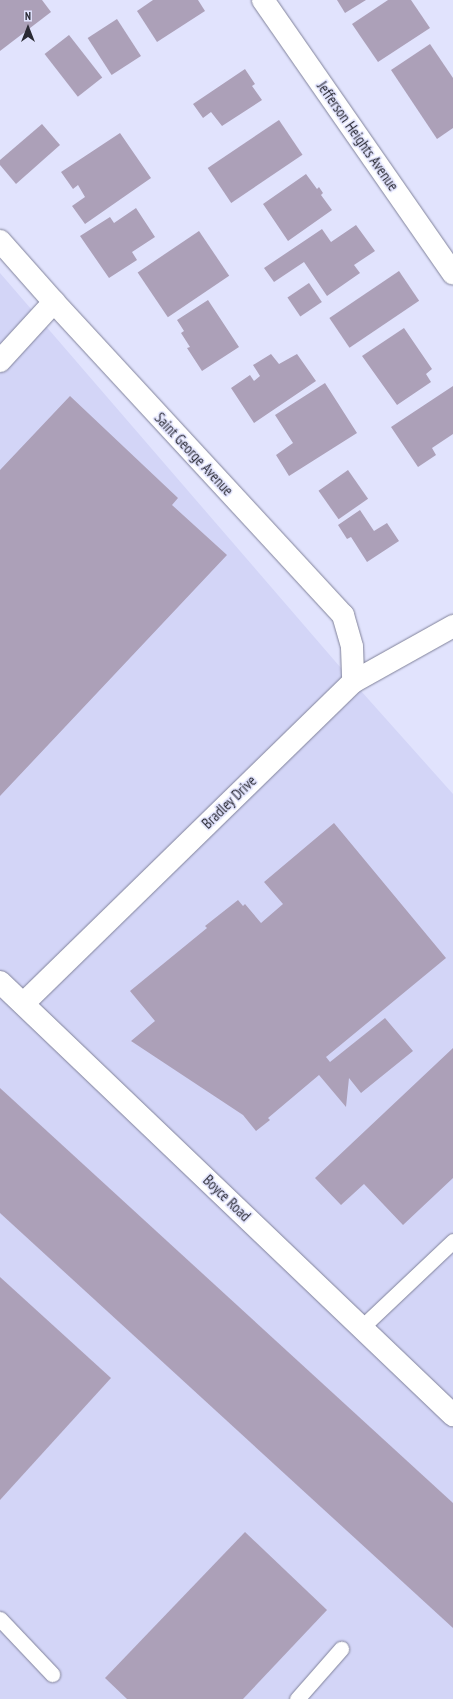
<!DOCTYPE html>
<html>
<head>
<meta charset="utf-8">
<style>
  body { margin:0 }
  #map { position:relative; width:453px; height:1699px; overflow:hidden; background:#e1e3fd; font-family:"PT Sans Narrow",sans-serif }
  div>[style] { position:absolute }
  .built>* { inset:0; background:#d3d5f7 }
  .building>* { inset:0; background:#aca0b8; transform-origin:0 0 }
  .roads { filter:drop-shadow(0 0 1px #80829a) drop-shadow(0 0 1px #80829a) }
  .service>* { height:15px; margin:-7.5px; padding:0 7.5px; transform-origin:7.5px; border-radius:7.5px; background:#fff }
  .minor>* { height:22px; margin:-11px; padding:0 11px; transform-origin:11px; border-radius:11px; background:#fff }
  span { translate:-50% -50%; white-space:nowrap; text-align:center; line-height:1.15; -webkit-text-stroke:3px #e1e3fd; paint-order:stroke }
  .street-label { font-size:15px; color:#2a2a34 }
  .north { position:absolute; left:8px; top:8px; width:40px; height:40px; -webkit-text-stroke:3px #e1e3fd; paint-order:stroke; rotate:0deg; font-size:11px; font-weight:700; line-height:16px; text-align:center; color:#2a2a34 }
  .north::after { content:''; display:block; margin:auto; width:14px; height:18px; background:#2a2a34; clip-path:polygon(50% 0,100% 100%,50% 72%,0 100%) }
</style>
</head>
<body>
<div id="map">
  <div class="built">
    <i style="clip-path:polygon(0 273px,353px 682px,453px 794px,453px 1699px,0 1699px)"></i>
  </div>
  <div class="building">
    <i style="clip-path:polygon(0 0,42px 0,51px 12px,0 51px)"></i>
    <i style="clip-path:polygon(153px 0,198px 0,205px 11px,157px 42px,137px 11px)"></i>
    <i style="clip-path:polygon(337px 0,366px 0,345px 13px)"></i>
    <i style="clip-path:polygon(388px 0,411px 0,430px 28px,378px 62px,352px 24px)"></i>
    <i style="left:117px;top:19px;width:44px;height:35px;rotate:57deg"></i>
    <i style="left:69px;top:35px;width:54px;height:31px;rotate:52deg"></i>
    <i style="clip-path:polygon(430px 44px,453px 78px,453px 128px,437px 139px,391px 70px)"></i>
    <i style="clip-path:polygon(245px 69px,255px 84px,252px 86px,262px 100px,222px 126px,211px 112px,203px 118px,193px 104px)"></i>
    <i style="left:279px;top:120px;width:42px;height:86px;rotate:56deg"></i>
    <i style="clip-path:polygon(42px 124px,60px 145px,16px 184px,0 165px,0 160px)"></i>
    <i style="clip-path:polygon(120px 133px,151px 178px,85px 224px,72px 206px,85px 197px,78px 185px,73px 189px,61px 172px)"></i>
    <i style="clip-path:polygon(306px 174px,317px 189px,319px 187px,323px 193px,321px 195px,332px 210px,288px 241px,263px 204px)"></i>
    <i style="clip-path:polygon(136px 208px,155px 237px,132px 252px,137px 260px,109px 278px,80px 236px,110px 217px,114px 223px)"></i>
    <i style="clip-path:polygon(356px 225px,375px 251px,354px 265px,360px 273px,327px 296px,304px 262px,274px 282px,264px 268px,322px 229px,331px 242px)"></i>
    <i style="left:199px;top:231px;width:54px;height:74px;rotate:56deg"></i>
    <i style="left:399px;top:271px;width:36px;height:84px;rotate:56deg"></i>
    <i style="left:309px;top:283px;width:23px;height:26px;rotate:56deg"></i>
    <i style="clip-path:polygon(208px 300px,239px 347px,202px 371px,187px 348px,190px 347px,181px 333px,184px 331px,177px 320px)"></i>
    <i style="clip-path:polygon(404px 328px,432px 369px,426px 374px,431px 382px,397px 405px,362px 356px)"></i>
    <i style="clip-path:polygon(271px 354px,279px 364px,297px 354px,316px 381px,254px 423px,231px 388px,250px 375px,254px 381px,260px 376px,253px 365px)"></i>
    <i style="clip-path:polygon(325px 383px,357px 433px,289px 476px,276px 455px,293px 443px,275px 415px)"></i>
    <i style="clip-path:polygon(453px 386px,453px 434px,432px 448px,436px 455px,418px 467px,391px 427px)"></i>
    <i style="clip-path:polygon(70px 396px,178px 498px,172px 505px,227px 555px,0 796px,0 470px)"></i>
    <i style="left:348px;top:470px;width:35px;height:36px;rotate:55deg"></i>
    <i style="clip-path:polygon(360px 510px,374px 531px,387px 523px,399px 541px,367px 562px,351px 537px,347px 539px,338px 525px)"></i>
    <i style="clip-path:polygon(334px 823px,446px 958px,326px 1057px,330px 1062px,385px 1018px,413px 1051px,361px 1093px,349px 1078px,346px 1107px,319px 1075px,268px 1118px,270px 1120px,256px 1131px,243px 1115px,131px 1041px,155px 1021px,130px 991px,207px 928px,205px 926px,238px 900px,243px 906px,245px 904px,261px 923px,283px 904px,264px 882px)"></i>
    <i style="clip-path:polygon(453px 1048px,453px 1178px,403px 1225px,364px 1184px,341px 1205px,315px 1178px)"></i>
    <i style="clip-path:polygon(0 1088px,453px 1503px,453px 1628px,0 1213px)"></i>
    <i style="clip-path:polygon(0 1277px,111px 1378px,0 1500px)"></i>
    <i style="clip-path:polygon(245px 1532px,327px 1610px,243px 1699px,127px 1699px,105px 1678px)"></i>
  </div>
  <div class="roads">
    <div class="service">
      <i style="left:362px;top:1327px;width:125px;rotate:-43.4deg"></i>
      <i style="left:0;top:1619px;width:76px;rotate:46.6deg"></i>
      <i style="left:297px;top:1699px;width:67px;rotate:-48.7deg"></i>
    </div>
    <div class="minor">
      <i style="left:263px;top:0;width:333px;rotate:55.2deg"></i>
      <i style="left:0;top:241px;width:81px;rotate:48.5deg"></i>
      <i style="left:54px;top:302px;width:426px;rotate:47.3deg"></i>
      <i style="left:343px;top:615px;width:33px;rotate:74deg"></i>
      <i style="left:352px;top:647px;width:35px;rotate:88deg"></i>
      <i style="left:0;top:361px;width:80px;rotate:-47.5deg"></i>
      <i style="left:0;top:982px;width:627px;rotate:43.71deg"></i>
      <i style="left:24px;top:1003px;width:460px;rotate:-44.3deg"></i>
      <i style="left:353px;top:682px;width:115px;rotate:-29.2deg"></i>
    </div>
  </div>
  <div class="street-label">
    <span style="left:358px;top:136px;rotate:55deg">Jefferson Heights Avenue</span>
    <span style="left:194px;top:454px;rotate:47deg">Saint George Avenue</span>
    <span style="left:229px;top:802px;rotate:-44deg">Bradley Drive</span>
    <span style="left:227px;top:1198px;rotate:44deg">Boyce Road</span>
  </div>
  <div class="north">N</div>
</div>
</body>
</html>
